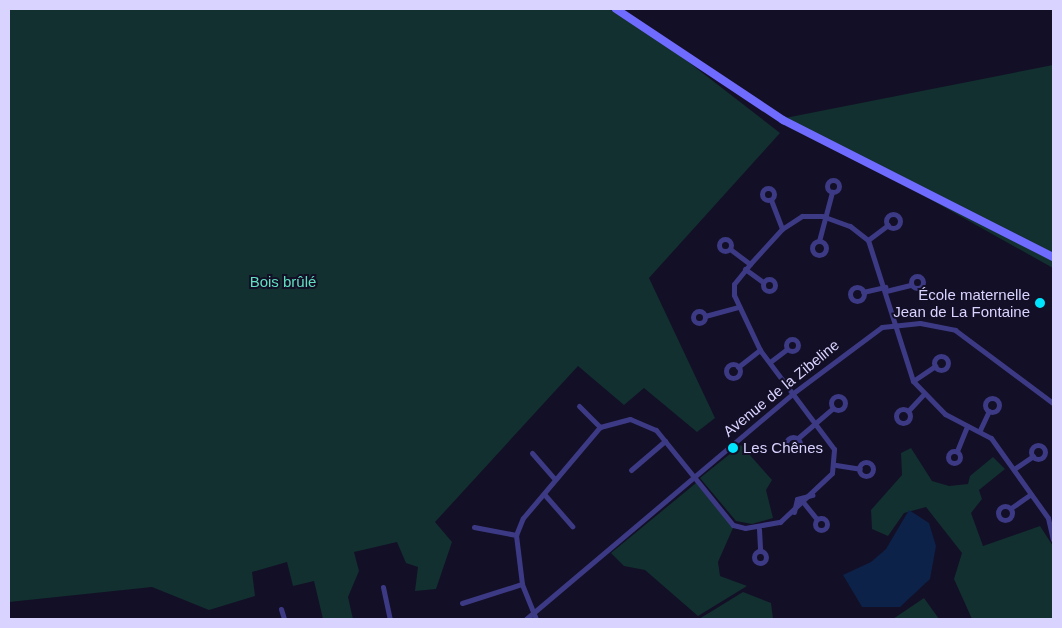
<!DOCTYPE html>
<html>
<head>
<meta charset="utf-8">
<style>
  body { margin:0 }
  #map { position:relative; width:1062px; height:628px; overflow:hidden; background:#130f26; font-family:Helvetica,sans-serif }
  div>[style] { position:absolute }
  .green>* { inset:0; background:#12302f }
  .water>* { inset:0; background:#0c2248 }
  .street>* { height:5px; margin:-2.5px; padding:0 2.5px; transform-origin:2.5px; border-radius:2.5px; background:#3d3a85 }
  .street>.ring { margin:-2.5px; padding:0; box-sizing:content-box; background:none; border:5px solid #3d3a85; border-radius:50% }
  .secondary>* { height:8px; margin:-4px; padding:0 4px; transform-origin:4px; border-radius:4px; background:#6f6bff }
  .dots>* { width:14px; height:14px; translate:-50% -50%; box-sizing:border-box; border:2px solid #130f26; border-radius:50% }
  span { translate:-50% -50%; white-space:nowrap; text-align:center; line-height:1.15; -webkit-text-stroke:4px #130f26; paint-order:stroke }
  .park-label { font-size:15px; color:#5fe0c0 }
  .poi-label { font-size:15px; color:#d9d4ff }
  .right { translate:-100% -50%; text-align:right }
  .left { translate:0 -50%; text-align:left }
  .street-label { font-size:15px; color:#d9d4ff }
  .frame { position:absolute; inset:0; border:10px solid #d9d4ff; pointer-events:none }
</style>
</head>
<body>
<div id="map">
  <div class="green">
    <i style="clip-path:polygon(9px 9px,620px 9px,780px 133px,649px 278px,715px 418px,697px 432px,644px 388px,624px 405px,578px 366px,435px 522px,452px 542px,436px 589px,415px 591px,418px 567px,406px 563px,397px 542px,354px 552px,359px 571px,348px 597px,353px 619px,323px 619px,314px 581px,293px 586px,287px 562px,252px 572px,255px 596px,209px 610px,152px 587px,9px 602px)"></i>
    <i style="clip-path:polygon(1053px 65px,1053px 268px,785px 118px)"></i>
    <i style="clip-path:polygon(741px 445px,772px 480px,766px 490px,773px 518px,752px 524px,736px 521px,700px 478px)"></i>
    <i style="clip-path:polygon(911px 448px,932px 481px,949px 486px,968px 484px,970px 476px,993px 457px,1005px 469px,979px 490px,982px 499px,971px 513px,983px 546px,1040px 526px,1053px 546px,1053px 619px,972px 619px,954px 579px,962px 553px,926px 507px,904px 513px,888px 536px,872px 529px,871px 510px,902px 475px,901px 453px)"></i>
    <i style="clip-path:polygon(696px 483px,733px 528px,718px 562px,720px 576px,747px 586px,698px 616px,645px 570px,624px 566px,611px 553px)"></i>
    <i style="clip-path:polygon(743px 592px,771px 603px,773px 619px,699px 619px)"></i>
    <i style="clip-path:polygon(924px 598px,939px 619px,893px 619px)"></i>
  </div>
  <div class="water">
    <i style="clip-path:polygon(909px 510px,929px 523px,936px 546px,930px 579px,900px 607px,862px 607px,843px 575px,871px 562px,886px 549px)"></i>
  </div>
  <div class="street">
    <i class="ring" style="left:827px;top:180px;width:7px;height:7px"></i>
    <i class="ring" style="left:762px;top:188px;width:7px;height:7px"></i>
    <i style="left:771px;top:200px;width:31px;rotate:69deg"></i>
    <i class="ring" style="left:886px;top:214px;width:9px;height:9px"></i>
    <i class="ring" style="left:719px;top:239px;width:7px;height:7px"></i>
    <i style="left:868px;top:240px;width:25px;rotate:-37deg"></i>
    <i style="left:819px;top:241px;width:51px;rotate:-75.1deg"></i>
    <i class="ring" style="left:812px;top:241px;width:9px;height:9px"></i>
    <i style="left:730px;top:249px;width:25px;rotate:37deg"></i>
    <i style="left:745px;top:269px;width:22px;rotate:36deg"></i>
    <i class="ring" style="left:911px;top:276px;width:7px;height:7px"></i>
    <i class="ring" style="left:763px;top:279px;width:7px;height:7px"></i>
    <i class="ring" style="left:850px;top:287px;width:9px;height:9px"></i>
    <i style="left:886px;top:291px;width:25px;rotate:-14deg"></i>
    <i style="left:863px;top:292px;width:23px;rotate:-13deg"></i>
    <i class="ring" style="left:693px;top:311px;width:7px;height:7px"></i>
    <i style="left:705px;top:316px;width:34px;rotate:-15deg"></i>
    <i class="ring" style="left:786px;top:339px;width:7px;height:7px"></i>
    <i class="ring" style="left:934px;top:356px;width:9px;height:9px"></i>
    <i style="left:770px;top:362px;width:21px;rotate:-37deg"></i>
    <i class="ring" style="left:726px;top:364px;width:9px;height:9px"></i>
    <i style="left:738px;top:367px;width:28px;rotate:-38deg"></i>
    <i style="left:913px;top:381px;width:27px;rotate:-34deg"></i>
    <i class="ring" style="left:831px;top:396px;width:9px;height:9px"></i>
    <i class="ring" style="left:985px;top:398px;width:9px;height:9px"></i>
    <i style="left:579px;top:406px;width:30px;rotate:45deg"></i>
    <i class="ring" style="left:896px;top:409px;width:9px;height:9px"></i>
    <i style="left:908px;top:411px;width:22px;rotate:-47deg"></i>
    <i style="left:980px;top:430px;width:21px;rotate:-65deg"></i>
    <i class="ring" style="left:786px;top:437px;width:9px;height:9px"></i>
    <i style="left:798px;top:438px;width:46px;rotate:-40.6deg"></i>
    <i class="ring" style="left:1031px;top:445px;width:9px;height:9px"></i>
    <i class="ring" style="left:948px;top:451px;width:7px;height:7px"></i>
    <i style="left:957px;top:451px;width:27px;rotate:-68deg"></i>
    <i style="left:532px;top:453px;width:35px;rotate:49deg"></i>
    <i class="ring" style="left:859px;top:462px;width:9px;height:9px"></i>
    <i style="left:836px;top:465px;width:24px;rotate:9deg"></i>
    <i style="left:1014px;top:469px;width:23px;rotate:-34deg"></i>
    <i style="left:631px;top:470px;width:45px;rotate:-40.5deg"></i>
    <i style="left:544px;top:494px;width:43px;rotate:48.8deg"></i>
    <i style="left:803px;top:502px;width:22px;rotate:51deg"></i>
    <i class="ring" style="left:998px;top:506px;width:9px;height:9px"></i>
    <i style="left:1011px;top:508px;width:24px;rotate:-35deg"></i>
    <i style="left:794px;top:512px;width:13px;rotate:-77deg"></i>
    <i style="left:797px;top:499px;width:16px;rotate:-15deg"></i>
    <i class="ring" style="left:815px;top:518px;width:7px;height:7px"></i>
    <i style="left:474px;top:527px;width:43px;rotate:10.8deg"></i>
    <i style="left:759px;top:529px;width:22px;rotate:87deg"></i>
    <i class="ring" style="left:754px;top:551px;width:7px;height:7px"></i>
    <i style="left:383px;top:587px;width:33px;rotate:78deg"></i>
    <i style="left:462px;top:603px;width:63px;rotate:-17.6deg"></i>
    <i style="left:281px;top:609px;width:10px;rotate:73deg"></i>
    <i style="left:526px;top:619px;width:348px;rotate:-40.2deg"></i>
    <i style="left:792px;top:394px;width:112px;rotate:-36.7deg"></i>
    <i style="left:882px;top:327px;width:38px;rotate:-6deg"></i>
    <i style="left:920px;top:323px;width:36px;rotate:11deg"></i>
    <i style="left:955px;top:330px;width:122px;rotate:36.7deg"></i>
    <i style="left:536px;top:619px;width:38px;rotate:-112deg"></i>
    <i style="left:522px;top:584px;width:49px;rotate:-97deg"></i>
    <i style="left:516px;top:535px;width:18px;rotate:-68deg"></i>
    <i style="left:523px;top:518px;width:119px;rotate:-49.8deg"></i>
    <i style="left:600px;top:427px;width:31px;rotate:-15deg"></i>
    <i style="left:630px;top:419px;width:28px;rotate:23deg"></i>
    <i style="left:656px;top:430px;width:122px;rotate:51deg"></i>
    <i style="left:733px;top:525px;width:12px;rotate:14deg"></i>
    <i style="left:745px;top:528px;width:36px;rotate:-10deg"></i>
    <i style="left:780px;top:522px;width:71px;rotate:-43.3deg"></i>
    <i style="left:832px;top:473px;width:24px;rotate:-85deg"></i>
    <i style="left:834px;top:449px;width:124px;rotate:-126.8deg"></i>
    <i style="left:760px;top:350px;width:61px;rotate:-115.3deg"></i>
    <i style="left:734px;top:295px;width:11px;rotate:-90deg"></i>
    <i style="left:734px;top:284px;width:26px;rotate:-51deg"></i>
    <i style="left:750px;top:264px;width:47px;rotate:-47.6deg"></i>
    <i style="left:782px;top:229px;width:24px;rotate:-33deg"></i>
    <i style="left:802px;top:216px;width:20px"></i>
    <i style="left:822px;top:216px;width:30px;rotate:20deg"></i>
    <i style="left:850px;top:226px;width:23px;rotate:38deg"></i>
    <i style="left:868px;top:240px;width:148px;rotate:72.3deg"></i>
    <i style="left:913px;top:381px;width:46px;rotate:45.9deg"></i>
    <i style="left:945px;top:414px;width:52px;rotate:27.6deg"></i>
    <i style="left:991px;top:438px;width:98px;rotate:54.5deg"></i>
    <i style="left:1048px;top:518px;width:22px;rotate:77deg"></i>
  </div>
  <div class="secondary">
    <i style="left:616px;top:9px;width:201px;rotate:33.6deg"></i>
    <i style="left:783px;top:120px;width:303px;rotate:26.9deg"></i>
  </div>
  <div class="dots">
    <i style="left:1040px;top:303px;background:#00e5ff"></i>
    <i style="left:733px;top:448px;background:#00e5ff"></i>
  </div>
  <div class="park-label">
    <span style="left:283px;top:282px">Bois brûlé</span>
  </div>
  <div class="poi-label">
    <span class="right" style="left:1030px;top:303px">École maternelle<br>Jean de La Fontaine</span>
    <span class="left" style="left:743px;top:448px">Les Chênes</span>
  </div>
  <div class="street-label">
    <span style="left:781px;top:388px;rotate:-39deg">Avenue de la Zibeline</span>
  </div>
  <div class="frame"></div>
</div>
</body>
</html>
